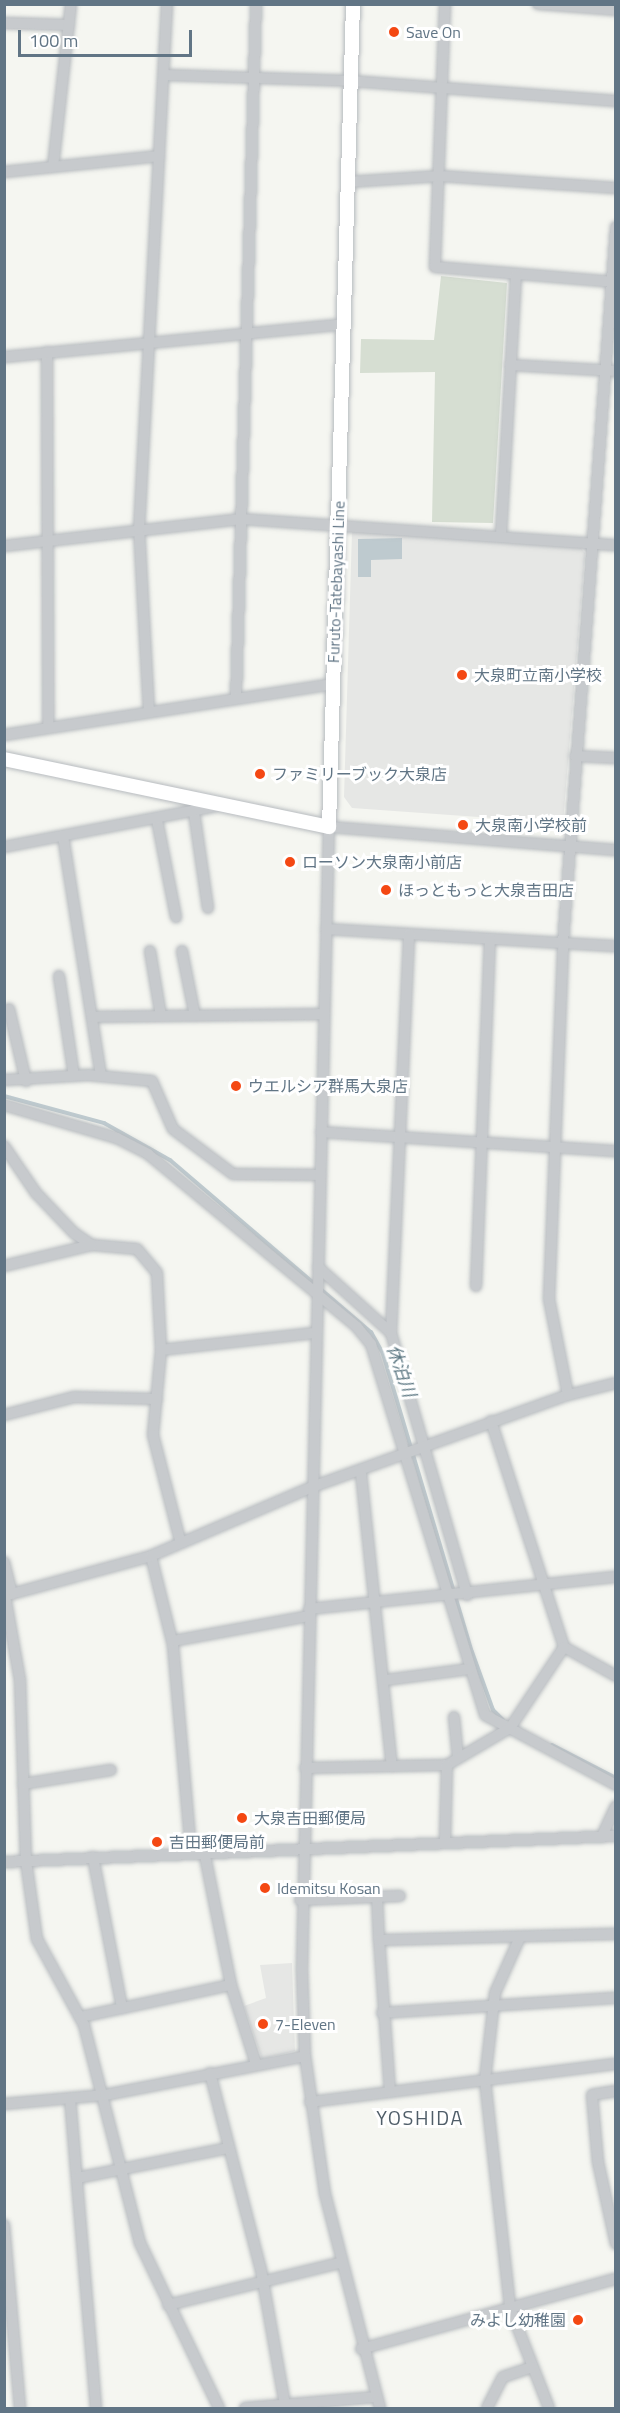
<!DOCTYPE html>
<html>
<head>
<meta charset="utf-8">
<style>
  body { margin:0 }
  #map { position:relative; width:620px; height:2413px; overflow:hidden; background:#f5f6f1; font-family:"Titillium Web","Noto Sans JP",sans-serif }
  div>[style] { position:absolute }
  .built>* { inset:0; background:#e6e7e5 }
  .green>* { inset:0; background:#d6ded2 }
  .water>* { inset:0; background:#becacf }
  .stream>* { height:4px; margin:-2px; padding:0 2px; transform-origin:2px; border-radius:2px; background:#becacf }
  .roads { filter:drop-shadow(0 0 2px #b7bbbf) drop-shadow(0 0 2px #b7bbbf) }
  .minor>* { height:10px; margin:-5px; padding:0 5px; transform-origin:5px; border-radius:5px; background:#c7cacd }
  .major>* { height:14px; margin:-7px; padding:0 7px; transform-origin:7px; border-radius:7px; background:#fff }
  .dots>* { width:16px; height:16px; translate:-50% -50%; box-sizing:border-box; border:3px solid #fff; border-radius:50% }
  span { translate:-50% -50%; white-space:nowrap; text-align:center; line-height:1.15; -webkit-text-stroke:6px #fff; paint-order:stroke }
  .poi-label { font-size:16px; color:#617585 }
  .left { translate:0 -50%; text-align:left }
  .right { translate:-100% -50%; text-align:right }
  .street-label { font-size:16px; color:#617585 }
  .water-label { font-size:18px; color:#5d7883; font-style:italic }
  .quarter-label { font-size:20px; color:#505e69; letter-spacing:1.5px }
  .frame { position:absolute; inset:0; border:6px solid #617585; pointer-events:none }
  .scale { position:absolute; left:18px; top:30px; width:174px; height:27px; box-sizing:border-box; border:3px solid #617585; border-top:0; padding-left:8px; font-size:18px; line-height:21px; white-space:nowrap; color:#617585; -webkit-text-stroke:4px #fff; paint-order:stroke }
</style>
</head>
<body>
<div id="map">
  <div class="built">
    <i style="clip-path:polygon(352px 531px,581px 548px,585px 553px,563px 823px,352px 808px,344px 797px)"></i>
    <i style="clip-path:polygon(292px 1963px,295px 2051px,262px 2059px,244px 2006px,266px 1998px,260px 1965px)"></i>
  </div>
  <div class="green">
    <i style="clip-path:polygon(441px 276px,507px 283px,493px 523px,432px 522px,435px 372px,360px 373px,361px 339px,434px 340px)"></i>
  </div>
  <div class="water">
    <i style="clip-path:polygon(402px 538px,402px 559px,371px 560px,371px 577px,358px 577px,358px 539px)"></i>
  </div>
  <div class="stream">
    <i style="left:4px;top:1096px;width:104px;rotate:15.1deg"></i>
    <i style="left:104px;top:1123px;width:76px;rotate:29.3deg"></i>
    <i style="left:170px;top:1160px;width:265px;rotate:40.6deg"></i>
    <i style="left:371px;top:1332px;width:25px;rotate:61deg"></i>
    <i style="left:383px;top:1354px;width:311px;rotate:73.4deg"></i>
    <i style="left:472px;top:1652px;width:62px;rotate:70.1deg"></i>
    <i style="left:493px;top:1710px;width:14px;rotate:45deg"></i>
    <i style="left:552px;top:1745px;width:72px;rotate:27.3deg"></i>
  </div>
  <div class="roads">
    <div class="minor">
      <i style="left:445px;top:4px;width:263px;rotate:92.2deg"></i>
      <i style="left:435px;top:267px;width:178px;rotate:4.8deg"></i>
      <i style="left:538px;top:4px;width:78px;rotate:4.4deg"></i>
      <i style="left:4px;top:23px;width:65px;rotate:1.8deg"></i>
      <i style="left:164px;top:75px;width:187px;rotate:1.8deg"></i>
      <i style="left:351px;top:81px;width:266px;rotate:4.3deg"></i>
      <i style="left:53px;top:167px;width:164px;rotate:-83.7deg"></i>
      <i style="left:4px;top:172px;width:156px;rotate:-5.9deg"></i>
      <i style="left:348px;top:182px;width:92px;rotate:-3.7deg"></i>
      <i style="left:440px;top:176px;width:176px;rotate:3.9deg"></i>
      <i style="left:47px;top:352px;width:375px;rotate:89.8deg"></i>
      <i style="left:4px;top:357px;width:342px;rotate:-5.5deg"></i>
      <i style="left:510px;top:365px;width:106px;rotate:3.2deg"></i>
      <i style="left:501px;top:535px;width:261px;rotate:-86.7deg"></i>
      <i style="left:4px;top:546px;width:239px;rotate:-6.5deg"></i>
      <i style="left:241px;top:519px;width:376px;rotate:4deg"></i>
      <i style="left:236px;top:699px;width:695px;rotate:-88.35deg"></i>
      <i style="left:149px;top:712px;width:182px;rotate:-93.1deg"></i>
      <i style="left:139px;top:530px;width:527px;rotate:-86.95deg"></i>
      <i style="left:4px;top:735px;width:333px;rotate:-8.8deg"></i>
      <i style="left:575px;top:756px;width:41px;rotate:2.8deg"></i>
      <i style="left:194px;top:812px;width:97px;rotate:81.7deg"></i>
      <i style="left:157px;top:820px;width:99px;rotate:78.9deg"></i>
      <i style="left:63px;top:836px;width:242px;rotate:81deg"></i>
      <i style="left:4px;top:847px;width:222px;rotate:-10.9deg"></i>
      <i style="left:326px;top:929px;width:290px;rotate:3.4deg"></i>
      <i style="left:150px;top:951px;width:66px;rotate:80.4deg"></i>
      <i style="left:182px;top:951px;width:66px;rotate:78.7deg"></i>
      <i style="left:59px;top:976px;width:101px;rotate:81.5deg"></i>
      <i style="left:9px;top:1009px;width:74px;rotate:76.7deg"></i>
      <i style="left:92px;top:1017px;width:232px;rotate:-0.7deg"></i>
      <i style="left:4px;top:1080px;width:84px;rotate:-3.4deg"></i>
      <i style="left:88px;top:1075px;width:64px;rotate:5.4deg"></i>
      <i style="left:152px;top:1081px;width:52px;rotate:66.4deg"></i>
      <i style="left:173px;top:1129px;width:75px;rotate:36.9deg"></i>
      <i style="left:233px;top:1174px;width:87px;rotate:0.7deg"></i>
      <i style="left:4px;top:1105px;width:118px;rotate:16.3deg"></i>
      <i style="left:117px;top:1138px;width:35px;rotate:27deg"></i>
      <i style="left:148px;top:1154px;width:271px;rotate:39.6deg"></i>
      <i style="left:357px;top:1327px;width:22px;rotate:51deg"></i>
      <i style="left:371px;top:1344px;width:388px;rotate:72.9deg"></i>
      <i style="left:485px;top:1715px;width:149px;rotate:28.1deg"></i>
      <i style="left:321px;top:1132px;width:296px;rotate:3.7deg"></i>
      <i style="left:4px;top:1146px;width:57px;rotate:55.8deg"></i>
      <i style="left:36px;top:1193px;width:55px;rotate:46.5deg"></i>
      <i style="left:74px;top:1233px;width:22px;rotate:34deg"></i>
      <i style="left:92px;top:1245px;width:45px;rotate:5.1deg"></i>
      <i style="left:137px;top:1249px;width:31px;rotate:50deg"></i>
      <i style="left:157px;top:1273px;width:77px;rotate:87deg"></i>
      <i style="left:161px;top:1350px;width:85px;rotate:95.4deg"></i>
      <i style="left:153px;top:1435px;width:108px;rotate:75.6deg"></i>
      <i style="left:4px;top:1266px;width:90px;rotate:-13.4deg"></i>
      <i style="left:318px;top:1267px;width:98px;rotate:42.1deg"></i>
      <i style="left:391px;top:1333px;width:273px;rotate:73.8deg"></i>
      <i style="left:476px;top:1286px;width:347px;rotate:-87.7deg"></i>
      <i style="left:391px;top:1333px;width:399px;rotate:-87.4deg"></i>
      <i style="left:161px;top:1350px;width:156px;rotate:-6.3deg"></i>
      <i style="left:568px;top:1395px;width:98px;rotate:-101.2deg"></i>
      <i style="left:549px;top:1299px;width:356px;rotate:-87.7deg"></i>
      <i style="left:563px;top:943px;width:718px;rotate:-85.77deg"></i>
      <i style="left:4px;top:1415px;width:72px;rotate:-14.4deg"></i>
      <i style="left:74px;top:1397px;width:83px;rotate:1.4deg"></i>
      <i style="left:491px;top:1421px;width:237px;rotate:72.1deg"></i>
      <i style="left:564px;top:1647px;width:60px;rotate:29.1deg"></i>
      <i style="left:361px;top:1473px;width:295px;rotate:84deg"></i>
      <i style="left:151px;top:1556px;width:92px;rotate:76.1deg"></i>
      <i style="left:173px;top:1645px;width:208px;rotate:85deg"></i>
      <i style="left:4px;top:1562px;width:33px;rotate:76deg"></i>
      <i style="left:4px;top:1596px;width:152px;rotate:-15.2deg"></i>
      <i style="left:151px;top:1556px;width:175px;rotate:-23.2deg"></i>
      <i style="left:312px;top:1487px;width:272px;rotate:-19.8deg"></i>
      <i style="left:568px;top:1395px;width:49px;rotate:-14deg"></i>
      <i style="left:5px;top:1596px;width:85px;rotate:79.9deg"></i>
      <i style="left:20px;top:1680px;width:181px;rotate:88.1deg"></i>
      <i style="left:26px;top:1861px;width:79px;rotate:82deg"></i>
      <i style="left:37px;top:1939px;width:98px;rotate:61.3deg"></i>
      <i style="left:84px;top:2025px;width:225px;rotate:75.6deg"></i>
      <i style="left:140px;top:2243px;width:183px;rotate:64.4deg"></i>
      <i style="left:309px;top:1609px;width:309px;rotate:-6deg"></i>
      <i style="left:173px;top:1641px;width:138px;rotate:-10.4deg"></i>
      <i style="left:386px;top:1680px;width:84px;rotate:-7.5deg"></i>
      <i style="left:454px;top:1717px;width:41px;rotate:84.4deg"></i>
      <i style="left:305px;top:1768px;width:142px;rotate:-1.2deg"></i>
      <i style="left:447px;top:1765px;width:73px;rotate:-30.4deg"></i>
      <i style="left:510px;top:1728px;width:97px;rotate:-56.3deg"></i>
      <i style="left:23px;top:1784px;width:89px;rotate:-9deg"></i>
      <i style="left:602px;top:1836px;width:33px;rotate:-65deg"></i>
      <i style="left:445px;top:1841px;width:76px;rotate:-88.5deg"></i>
      <i style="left:204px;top:1851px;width:137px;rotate:78.6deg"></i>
      <i style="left:231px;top:1985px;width:83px;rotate:72.4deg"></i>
      <i style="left:93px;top:1857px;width:154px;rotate:79.1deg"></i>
      <i style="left:4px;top:1862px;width:613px;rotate:-2.43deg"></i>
      <i style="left:377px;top:1896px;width:44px;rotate:87.4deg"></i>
      <i style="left:300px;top:1900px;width:100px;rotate:-2.3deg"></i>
      <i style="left:520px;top:1937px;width:61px;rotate:114.1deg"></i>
      <i style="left:495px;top:1993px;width:88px;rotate:96.6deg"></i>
      <i style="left:485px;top:2080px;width:229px;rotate:83.7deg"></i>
      <i style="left:510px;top:2308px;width:107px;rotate:68.7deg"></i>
      <i style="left:382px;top:2013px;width:234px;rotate:-3.7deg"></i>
      <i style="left:80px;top:2017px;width:154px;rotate:-12deg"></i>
      <i style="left:210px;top:2073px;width:203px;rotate:75.5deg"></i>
      <i style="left:261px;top:2270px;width:137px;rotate:79.9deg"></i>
      <i style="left:616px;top:2091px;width:24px;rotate:171deg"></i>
      <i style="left:592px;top:2095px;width:67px;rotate:84.9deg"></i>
      <i style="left:598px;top:2162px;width:84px;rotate:77.6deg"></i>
      <i style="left:390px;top:2092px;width:152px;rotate:-94.1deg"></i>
      <i style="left:379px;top:1940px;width:237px;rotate:-1.5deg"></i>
      <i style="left:70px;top:2098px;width:311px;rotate:85.2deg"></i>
      <i style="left:310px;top:2102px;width:308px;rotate:-7.1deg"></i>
      <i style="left:4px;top:2104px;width:101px;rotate:-5.1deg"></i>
      <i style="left:105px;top:2095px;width:204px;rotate:-11deg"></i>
      <i style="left:77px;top:2178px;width:155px;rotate:-11.2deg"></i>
      <i style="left:4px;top:2225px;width:184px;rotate:85deg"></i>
      <i style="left:168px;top:2305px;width:176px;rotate:-13.8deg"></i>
      <i style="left:361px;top:2349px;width:264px;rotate:-15.4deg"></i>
      <i style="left:245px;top:2408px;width:131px;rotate:-4.8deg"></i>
      <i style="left:380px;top:2408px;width:221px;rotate:-104.4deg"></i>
      <i style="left:325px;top:2194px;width:139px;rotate:-98.2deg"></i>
      <i style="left:305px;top:2056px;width:87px;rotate:-92deg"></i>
      <i style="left:302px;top:1969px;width:1142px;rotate:-88.65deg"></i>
      <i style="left:329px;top:827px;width:288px;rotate:4.6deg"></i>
      <i style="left:487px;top:2408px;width:35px;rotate:-63deg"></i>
      <i style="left:503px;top:2377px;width:31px;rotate:-19deg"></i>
    </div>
    <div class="major">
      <i style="left:4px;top:759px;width:332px;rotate:11.8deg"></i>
      <i style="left:329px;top:827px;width:823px;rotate:-88.33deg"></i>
    </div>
  </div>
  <div class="dots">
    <i style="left:394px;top:32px;background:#f44813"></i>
    <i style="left:462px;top:675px;background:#f44813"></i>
    <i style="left:260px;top:774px;background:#f44813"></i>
    <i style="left:463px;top:825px;background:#f44813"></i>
    <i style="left:290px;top:862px;background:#f44813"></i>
    <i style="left:386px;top:890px;background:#f44813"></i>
    <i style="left:236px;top:1086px;background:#f44813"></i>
    <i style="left:242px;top:1818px;background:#f44813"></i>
    <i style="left:157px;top:1842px;background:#f44813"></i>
    <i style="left:265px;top:1888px;background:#f44813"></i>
    <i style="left:263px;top:2024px;background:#f44813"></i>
    <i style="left:578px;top:2320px;background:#f44813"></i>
  </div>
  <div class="poi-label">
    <span class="left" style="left:406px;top:32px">Save On</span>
    <span class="left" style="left:474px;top:675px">大泉町立南小学校</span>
    <span class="left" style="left:272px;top:774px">ファミリーブック大泉店</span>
    <span class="left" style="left:475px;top:825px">大泉南小学校前</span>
    <span class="left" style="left:302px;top:862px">ローソン大泉南小前店</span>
    <span class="left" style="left:398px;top:890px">ほっともっと大泉吉田店</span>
    <span class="left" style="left:248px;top:1086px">ウエルシア群馬大泉店</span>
    <span class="left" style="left:254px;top:1818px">大泉吉田郵便局</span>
    <span class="left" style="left:169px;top:1842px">吉田郵便局前</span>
    <span class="left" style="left:277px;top:1888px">Idemitsu Kosan</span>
    <span class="left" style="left:275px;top:2024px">7-Eleven</span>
    <span class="right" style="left:566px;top:2320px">みよし幼稚園</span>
  </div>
  <div class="street-label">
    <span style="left:336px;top:582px;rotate:-88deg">Furuto-Tatebayashi Line</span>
  </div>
  <div class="water-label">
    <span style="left:401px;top:1371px;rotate:71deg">休泊川</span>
  </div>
  <div class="quarter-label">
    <span style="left:420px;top:2117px">YOSHIDA</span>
  </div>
  <div class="frame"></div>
  <div class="scale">100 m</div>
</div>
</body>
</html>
